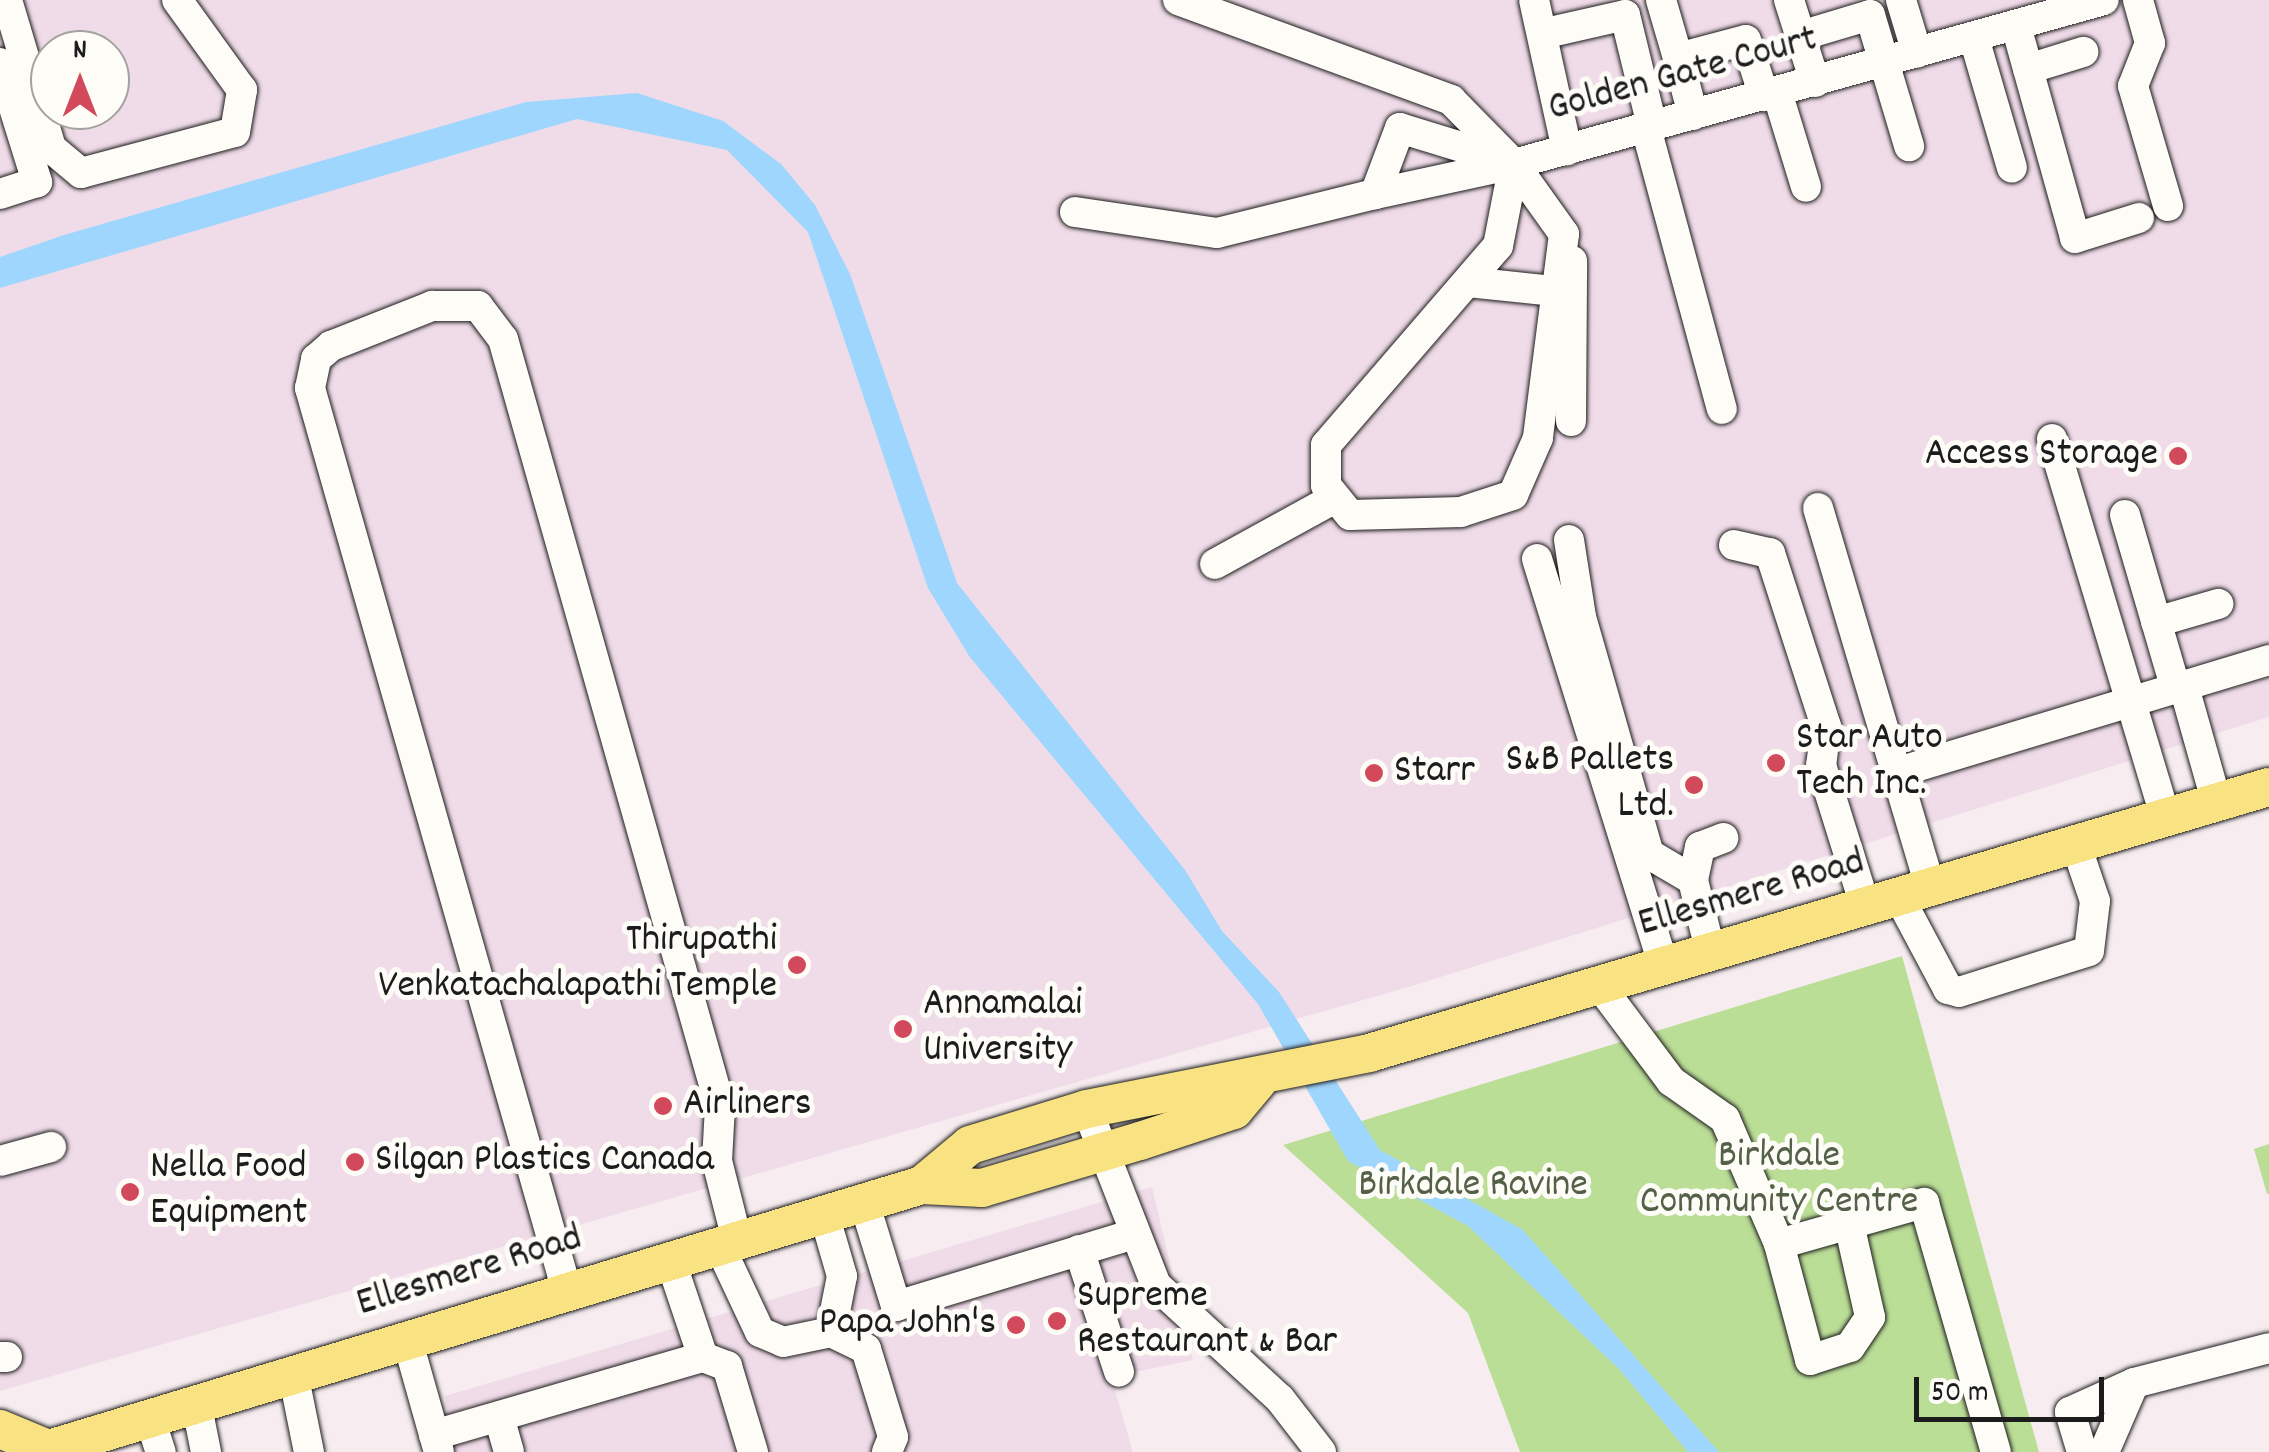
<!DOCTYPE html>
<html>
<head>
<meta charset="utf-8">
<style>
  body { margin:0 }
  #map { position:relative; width:2269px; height:1452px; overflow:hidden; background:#f7edf1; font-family:Dekko,sans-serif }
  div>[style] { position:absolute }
  .built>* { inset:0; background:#f0dce9 }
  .green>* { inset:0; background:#bbde97 }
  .water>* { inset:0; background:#9fd6fe }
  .roads { filter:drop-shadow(0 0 2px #1c1c1c) drop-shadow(0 0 2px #1c1c1c) }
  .minor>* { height:30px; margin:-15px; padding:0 15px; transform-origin:15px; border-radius:15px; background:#fdfcf7 }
  .major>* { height:38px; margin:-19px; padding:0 19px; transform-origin:19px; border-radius:19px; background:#f8e281 }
  .dots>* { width:28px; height:28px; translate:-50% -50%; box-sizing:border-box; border:5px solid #fdfcf7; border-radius:50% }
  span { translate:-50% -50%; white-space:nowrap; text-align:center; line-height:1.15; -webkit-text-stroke:10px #fdfcf7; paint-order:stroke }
  .street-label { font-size:40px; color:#1c1c1c }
  .poi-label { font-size:40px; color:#1c1c1c }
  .right { translate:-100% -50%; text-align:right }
  .left { translate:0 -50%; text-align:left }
  .park-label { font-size:40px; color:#546047 }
  .north { position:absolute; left:30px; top:30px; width:100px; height:100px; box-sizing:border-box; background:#fdfcf7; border:2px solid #a3a29f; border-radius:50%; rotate:0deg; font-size:28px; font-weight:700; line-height:40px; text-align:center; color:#1c1c1c }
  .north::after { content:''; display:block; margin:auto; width:35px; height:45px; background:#d1495b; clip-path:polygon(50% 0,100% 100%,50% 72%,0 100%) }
  .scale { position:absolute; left:1914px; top:1377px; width:190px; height:45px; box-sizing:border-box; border:5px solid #1c1c1c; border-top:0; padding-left:12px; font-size:30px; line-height:35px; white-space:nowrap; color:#1c1c1c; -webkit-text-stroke:8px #fdfcf7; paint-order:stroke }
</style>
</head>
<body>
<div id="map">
  <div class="built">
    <i style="clip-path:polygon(evenodd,0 0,2269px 0,2269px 717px,1412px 986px,0 1391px,0 0,50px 50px,110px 50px,110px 110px,50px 110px,50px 50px)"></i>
    <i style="clip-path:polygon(1152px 1187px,1193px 1360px,1111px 1377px,1133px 1452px,453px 1452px,445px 1396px)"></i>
  </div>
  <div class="green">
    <i style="clip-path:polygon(1902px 956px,2039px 1452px,1520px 1452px,1468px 1313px,1283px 1145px)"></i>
    <i style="clip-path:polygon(2269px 1144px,2269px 1194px,2267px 1194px,2254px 1149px)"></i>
  </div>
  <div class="water">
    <i style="clip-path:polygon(637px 93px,723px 121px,781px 164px,815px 205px,850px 274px,957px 583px,1185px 870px,1222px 931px,1279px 992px,1380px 1150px,1523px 1230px,1719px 1452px,1688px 1452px,1620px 1370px,1468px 1226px,1348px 1161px,1258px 1004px,969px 656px,928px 588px,808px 232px,727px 150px,577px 119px,0 288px,0 257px,64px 235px,526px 102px)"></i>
  </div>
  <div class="roads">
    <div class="minor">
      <i style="left:7px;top:0;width:154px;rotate:73.4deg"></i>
      <i style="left:51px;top:148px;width:39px;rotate:40deg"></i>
      <i style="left:81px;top:173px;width:159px;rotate:-14.9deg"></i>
      <i style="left:235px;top:132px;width:43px;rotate:-80.5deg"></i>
      <i style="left:242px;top:90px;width:111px;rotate:-125.8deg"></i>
      <i style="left:1178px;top:0;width:291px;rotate:20.1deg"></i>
      <i style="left:1451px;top:100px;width:90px;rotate:45.5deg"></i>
      <i style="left:1514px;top:164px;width:86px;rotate:54.5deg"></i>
      <i style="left:1564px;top:234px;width:206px;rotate:97.3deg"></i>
      <i style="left:1538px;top:438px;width:62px;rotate:113.7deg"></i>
      <i style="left:1513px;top:495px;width:55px;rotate:161.9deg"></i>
      <i style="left:1461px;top:512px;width:111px;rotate:178.5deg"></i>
      <i style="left:1350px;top:515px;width:38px;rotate:-129deg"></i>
      <i style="left:1326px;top:485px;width:40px;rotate:-90deg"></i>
      <i style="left:1326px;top:445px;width:263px;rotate:-49.2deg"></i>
      <i style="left:1498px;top:246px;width:84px;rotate:-79deg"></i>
      <i style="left:1534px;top:0;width:154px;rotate:77.6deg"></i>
      <i style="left:1661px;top:0;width:60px;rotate:73.7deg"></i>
      <i style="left:1789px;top:0;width:86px;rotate:72.4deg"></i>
      <i style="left:1901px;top:0;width:55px;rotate:73.2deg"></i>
      <i style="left:2138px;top:0;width:45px;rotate:74.4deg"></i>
      <i style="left:2150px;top:43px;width:46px;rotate:111.6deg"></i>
      <i style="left:2133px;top:86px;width:125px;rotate:73.7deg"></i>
      <i style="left:2016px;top:26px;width:220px;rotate:74.4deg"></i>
      <i style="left:2075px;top:238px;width:67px;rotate:-17.4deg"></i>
      <i style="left:1546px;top:33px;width:81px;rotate:-12.8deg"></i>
      <i style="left:1625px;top:15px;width:114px;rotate:76.3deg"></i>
      <i style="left:1800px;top:36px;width:73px;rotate:-16.7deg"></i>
      <i style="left:1870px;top:15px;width:137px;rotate:73.4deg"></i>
      <i style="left:1974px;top:38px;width:135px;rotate:73.7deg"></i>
      <i style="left:0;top:63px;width:125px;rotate:72.7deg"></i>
      <i style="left:37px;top:182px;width:39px;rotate:162deg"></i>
      <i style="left:2028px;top:69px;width:58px;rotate:-17.2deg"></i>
      <i style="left:1777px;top:92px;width:99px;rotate:73deg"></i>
      <i style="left:1693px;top:115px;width:59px;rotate:-104.7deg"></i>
      <i style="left:1678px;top:58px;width:70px;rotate:-14.8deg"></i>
      <i style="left:1746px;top:40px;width:59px;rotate:72.2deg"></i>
      <i style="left:1646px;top:128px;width:291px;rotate:74.9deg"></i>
      <i style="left:1507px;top:161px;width:112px;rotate:-162.9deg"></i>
      <i style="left:1400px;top:128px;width:71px;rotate:110.7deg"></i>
      <i style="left:1375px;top:194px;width:142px;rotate:-12.2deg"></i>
      <i style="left:1514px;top:164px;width:612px;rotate:-15.53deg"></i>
      <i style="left:1075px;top:212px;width:144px;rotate:8.4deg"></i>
      <i style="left:1217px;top:233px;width:163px;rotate:-13.9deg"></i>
      <i style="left:1468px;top:282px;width:85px;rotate:6deg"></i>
      <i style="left:1571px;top:421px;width:160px;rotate:-89.6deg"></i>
      <i style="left:2052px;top:439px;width:397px;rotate:73.3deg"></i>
      <i style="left:1818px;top:508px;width:398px;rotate:73.5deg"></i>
      <i style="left:2125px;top:515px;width:181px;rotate:73.7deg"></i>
      <i style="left:1569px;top:540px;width:78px;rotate:81.1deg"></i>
      <i style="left:1581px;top:617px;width:247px;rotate:74deg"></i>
      <i style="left:1649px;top:854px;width:51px;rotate:30.6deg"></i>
      <i style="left:1734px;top:545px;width:37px;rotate:13deg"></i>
      <i style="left:1770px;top:553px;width:182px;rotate:72.1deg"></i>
      <i style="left:1826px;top:726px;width:39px;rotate:97deg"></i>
      <i style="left:1821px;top:765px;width:151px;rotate:72.6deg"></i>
      <i style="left:1537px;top:559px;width:427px;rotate:72.7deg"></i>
      <i style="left:1215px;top:564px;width:135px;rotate:-28.8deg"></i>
      <i style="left:2156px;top:622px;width:65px;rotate:-16.2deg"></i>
      <i style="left:2184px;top:687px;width:122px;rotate:74.2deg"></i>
      <i style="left:1895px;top:773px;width:391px;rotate:-16.8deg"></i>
      <i style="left:1900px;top:899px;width:102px;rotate:61.9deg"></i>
      <i style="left:1948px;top:989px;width:11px;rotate:15deg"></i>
      <i style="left:1959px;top:992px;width:136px;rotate:-17.5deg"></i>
      <i style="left:2089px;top:951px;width:50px;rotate:-83.2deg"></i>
      <i style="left:2095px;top:901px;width:56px;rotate:-108.8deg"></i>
      <i style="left:1711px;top:954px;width:76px;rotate:-103.7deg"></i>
      <i style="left:1693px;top:880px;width:34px;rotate:-78deg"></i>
      <i style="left:1700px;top:847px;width:25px;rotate:-21deg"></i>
      <i style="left:1600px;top:986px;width:119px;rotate:53.2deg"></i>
      <i style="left:1671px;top:1081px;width:66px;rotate:35.1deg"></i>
      <i style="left:1725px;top:1119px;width:136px;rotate:66.6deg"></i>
      <i style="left:1779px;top:1244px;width:120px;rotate:75deg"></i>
      <i style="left:1810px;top:1360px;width:42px;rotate:-18deg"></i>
      <i style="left:1850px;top:1347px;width:36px;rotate:-56deg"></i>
      <i style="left:1870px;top:1317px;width:95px;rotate:-102.7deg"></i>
      <i style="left:1087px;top:1109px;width:189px;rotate:68.6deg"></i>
      <i style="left:1156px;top:1285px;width:168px;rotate:42.6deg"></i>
      <i style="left:1280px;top:1399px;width:67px;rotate:52.3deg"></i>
      <i style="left:0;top:1161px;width:53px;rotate:-15.4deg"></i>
      <i style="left:864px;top:1202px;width:109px;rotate:72.9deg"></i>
      <i style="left:896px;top:1306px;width:245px;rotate:-16.8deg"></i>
      <i style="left:1779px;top:1244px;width:151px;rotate:-15.8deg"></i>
      <i style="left:1924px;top:1203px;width:259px;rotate:73.9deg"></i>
      <i style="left:719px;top:1245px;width:96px;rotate:64.8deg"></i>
      <i style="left:760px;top:1332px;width:25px;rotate:23deg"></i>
      <i style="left:783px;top:1342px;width:49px;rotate:-11.8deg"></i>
      <i style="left:831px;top:1332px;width:57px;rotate:-78.9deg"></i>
      <i style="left:842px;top:1276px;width:65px;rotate:-106.2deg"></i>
      <i style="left:1079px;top:1250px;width:128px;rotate:71.8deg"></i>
      <i style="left:567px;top:1291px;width:939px;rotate:-105.89deg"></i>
      <i style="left:310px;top:388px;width:30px;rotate:-78deg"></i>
      <i style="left:316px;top:359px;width:20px;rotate:-41deg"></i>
      <i style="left:331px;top:346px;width:109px;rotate:-21.6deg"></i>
      <i style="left:432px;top:306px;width:46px"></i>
      <i style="left:478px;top:306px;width:41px;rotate:52.9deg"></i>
      <i style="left:503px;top:339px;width:797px;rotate:74.2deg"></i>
      <i style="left:720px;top:1106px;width:55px;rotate:93.1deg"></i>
      <i style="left:717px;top:1161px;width:81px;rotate:75.8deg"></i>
      <i style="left:831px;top:1332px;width:39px;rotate:26deg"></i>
      <i style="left:866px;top:1349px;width:92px;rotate:72.9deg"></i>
      <i style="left:893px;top:1437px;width:16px;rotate:112deg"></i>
      <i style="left:407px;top:1339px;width:117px;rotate:74.2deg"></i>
      <i style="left:0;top:1357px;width:7px"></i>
      <i style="left:703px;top:1357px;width:26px;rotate:21deg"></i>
      <i style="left:727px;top:1366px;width:90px;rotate:73.2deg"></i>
      <i style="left:293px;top:1373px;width:81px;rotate:78.6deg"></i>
      <i style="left:196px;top:1402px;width:51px;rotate:78.7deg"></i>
      <i style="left:149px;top:1416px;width:38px;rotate:72deg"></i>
      <i style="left:499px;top:1417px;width:36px;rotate:74deg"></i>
      <i style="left:434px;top:1435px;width:280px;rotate:-16.2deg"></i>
      <i style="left:703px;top:1357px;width:103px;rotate:-108.6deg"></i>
      <i style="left:2082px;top:1452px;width:42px;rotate:-106.7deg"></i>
      <i style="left:2070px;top:1412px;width:70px;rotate:-24.4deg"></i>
      <i style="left:2134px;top:1383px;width:139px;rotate:-14.5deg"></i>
      <i style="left:2104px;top:1452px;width:75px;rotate:-66.5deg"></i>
    </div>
    <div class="major">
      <i style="left:922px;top:1185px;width:62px;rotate:-39.8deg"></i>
      <i style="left:970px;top:1145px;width:122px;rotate:-17.1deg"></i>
      <i style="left:1087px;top:1109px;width:288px;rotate:-11.2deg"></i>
      <i style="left:1369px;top:1053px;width:938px;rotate:-16.47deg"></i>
      <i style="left:0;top:1429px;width:47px;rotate:22.7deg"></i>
      <i style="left:39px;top:1452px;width:922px;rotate:-16.82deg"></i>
      <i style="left:922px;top:1185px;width:60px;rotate:2.9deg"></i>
      <i style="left:982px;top:1188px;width:165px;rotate:-16.6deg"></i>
      <i style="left:1140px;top:1141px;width:99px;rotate:-18.3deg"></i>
      <i style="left:1234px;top:1110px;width:38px;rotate:-50deg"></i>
    </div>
  </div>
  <div class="dots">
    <i style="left:2178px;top:456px;background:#d1495b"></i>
    <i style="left:1776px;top:763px;background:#d1495b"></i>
    <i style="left:1374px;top:773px;background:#d1495b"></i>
    <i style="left:1694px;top:785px;background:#d1495b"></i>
    <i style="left:797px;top:965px;background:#d1495b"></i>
    <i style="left:903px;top:1029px;background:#d1495b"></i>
    <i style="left:663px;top:1106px;background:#d1495b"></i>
    <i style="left:355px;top:1162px;background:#d1495b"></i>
    <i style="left:130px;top:1192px;background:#d1495b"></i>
    <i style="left:1057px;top:1321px;background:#d1495b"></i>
    <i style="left:1016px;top:1325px;background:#d1495b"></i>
  </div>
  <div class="street-label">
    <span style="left:1683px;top:76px;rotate:-15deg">Golden Gate Court</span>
    <span style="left:1752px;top:895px;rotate:-16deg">Ellesmere Road</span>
    <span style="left:470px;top:1273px;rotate:-17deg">Ellesmere Road</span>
  </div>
  <div class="poi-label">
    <span class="right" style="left:2158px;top:456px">Access Storage</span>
    <span class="left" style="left:1796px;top:763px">Star Auto<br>Tech Inc.</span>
    <span class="right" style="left:1674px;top:785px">S&amp;B Pallets<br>Ltd.</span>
    <span class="left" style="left:1394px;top:773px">Starr</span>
    <span class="right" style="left:777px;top:965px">Thirupathi<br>Venkatachalapathi Temple</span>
    <span class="left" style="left:923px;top:1029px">Annamalai<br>University</span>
    <span class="left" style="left:683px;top:1106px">Airliners</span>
    <span class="left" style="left:375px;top:1162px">Silgan Plastics Canada</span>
    <span class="left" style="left:150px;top:1192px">Nella Food<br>Equipment</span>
    <span class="left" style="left:1077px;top:1321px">Supreme<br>Restaurant &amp; Bar</span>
    <span class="right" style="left:996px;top:1325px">Papa John's</span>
  </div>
  <div class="park-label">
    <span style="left:1779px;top:1181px">Birkdale<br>Community Centre</span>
    <span style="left:1473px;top:1187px">Birkdale Ravine</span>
  </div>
  <div class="north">N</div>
  <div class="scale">50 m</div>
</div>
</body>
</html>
